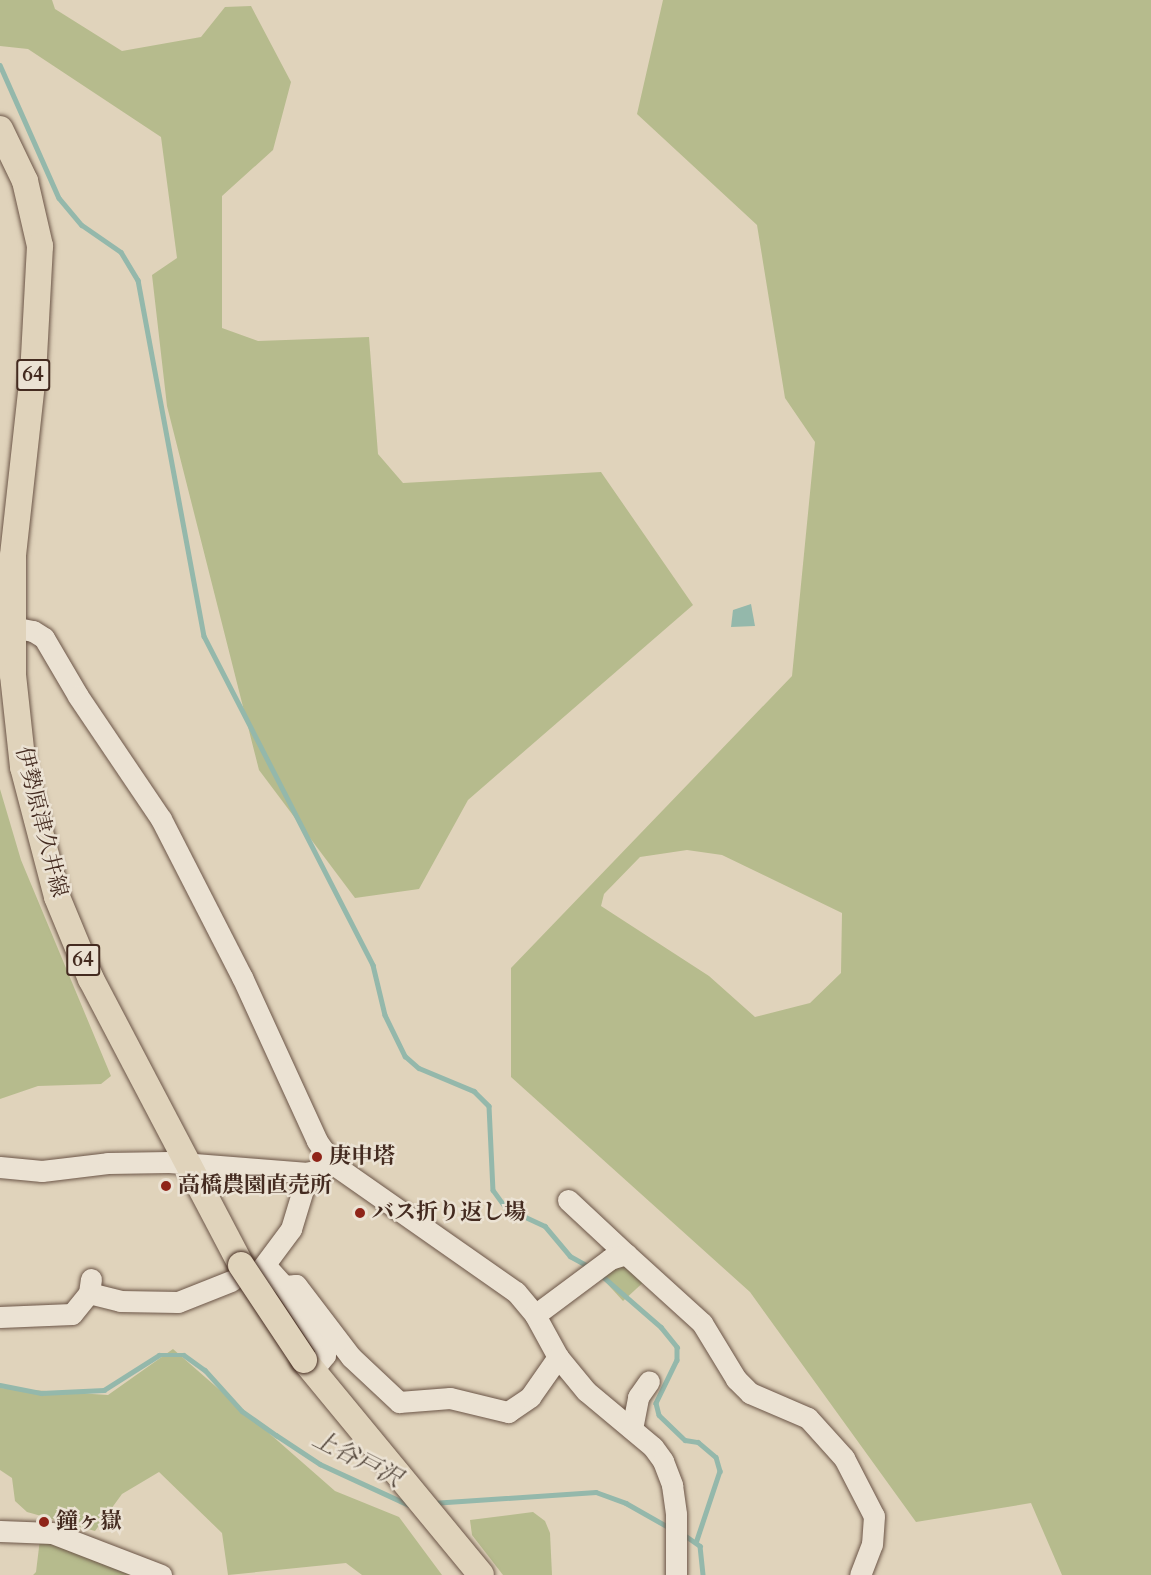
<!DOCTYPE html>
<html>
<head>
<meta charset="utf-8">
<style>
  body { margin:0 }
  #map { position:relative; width:1151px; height:1575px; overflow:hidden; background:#e0d3bb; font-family:Cardo,"Noto Serif JP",serif }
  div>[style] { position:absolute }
  .green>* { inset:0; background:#b6bb8d }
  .water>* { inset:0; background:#94b8ab }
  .stream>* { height:4.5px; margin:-2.25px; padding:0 2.25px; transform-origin:2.25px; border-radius:2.25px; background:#94b8ab }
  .roads { filter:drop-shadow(0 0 2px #6b5547) drop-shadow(0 0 2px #6b5547) }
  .minor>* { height:21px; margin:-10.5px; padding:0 10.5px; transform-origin:10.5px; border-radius:10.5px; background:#ebe2d3 }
  .major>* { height:26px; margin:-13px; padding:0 13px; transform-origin:13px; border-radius:13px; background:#e0d3bb }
  .bridges { filter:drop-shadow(0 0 2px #442b20) drop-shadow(0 0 2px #442b20) }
  .major-bridge>* { height:26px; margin:-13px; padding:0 13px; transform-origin:13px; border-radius:13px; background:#e0d3bb }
  .dots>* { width:16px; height:16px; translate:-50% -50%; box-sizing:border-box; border:3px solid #ebe2d3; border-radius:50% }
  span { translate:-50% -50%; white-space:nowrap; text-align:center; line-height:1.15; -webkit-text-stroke:5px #ebe2d3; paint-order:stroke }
  .shield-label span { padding:2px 4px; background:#ebe2d3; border:2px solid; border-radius:4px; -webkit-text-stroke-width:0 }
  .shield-label { font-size:21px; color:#442b20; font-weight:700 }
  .street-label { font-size:22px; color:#442b20 }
  .poi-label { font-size:22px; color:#442b20; font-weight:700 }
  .left { translate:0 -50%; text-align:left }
  .water-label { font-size:24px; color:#54473c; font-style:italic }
</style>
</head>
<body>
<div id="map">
  <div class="green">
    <i style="clip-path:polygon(0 0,52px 0,55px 9px,122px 51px,201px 37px,225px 7px,251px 6px,291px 82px,273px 150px,222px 196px,222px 328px,258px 341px,369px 337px,378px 454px,403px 483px,601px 472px,693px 605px,468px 800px,419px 889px,355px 898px,259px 770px,167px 406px,152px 275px,177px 258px,161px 137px,28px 49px,0 46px)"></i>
    <i style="clip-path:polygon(evenodd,663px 0,1151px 0,1151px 1575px,1062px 1575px,1031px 1503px,916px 1522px,750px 1292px,511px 1077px,511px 968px,792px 676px,815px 442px,785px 398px,757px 225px,637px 114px,663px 0,687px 850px,722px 855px,842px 913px,841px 973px,810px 1003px,755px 1017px,709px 976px,601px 906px,604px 894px,640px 857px,687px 850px)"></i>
    <i style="clip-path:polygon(0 789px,21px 860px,111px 1076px,101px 1084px,38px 1086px,0 1099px)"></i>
    <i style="clip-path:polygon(621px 1258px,647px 1279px,623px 1301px,602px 1278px)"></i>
    <i style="clip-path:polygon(173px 1349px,335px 1491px,399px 1517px,442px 1575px,362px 1575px,346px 1563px,228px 1575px,222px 1533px,159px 1472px,122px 1494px,95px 1531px,27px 1512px,15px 1501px,12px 1478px,0 1470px,0 1388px,108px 1395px)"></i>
    <i style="clip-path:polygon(533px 1512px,545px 1521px,550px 1533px,552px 1575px,503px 1575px,472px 1535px,470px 1520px)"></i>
    <i style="clip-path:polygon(40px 1539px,152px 1575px,33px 1575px,36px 1572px)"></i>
  </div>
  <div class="water">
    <i style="clip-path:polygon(751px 604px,755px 626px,731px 627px,733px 610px)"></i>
  </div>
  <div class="stream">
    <i style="left:0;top:65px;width:145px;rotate:66.1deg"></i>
    <i style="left:59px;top:198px;width:35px;rotate:50deg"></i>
    <i style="left:82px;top:225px;width:47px;rotate:34.7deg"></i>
    <i style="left:121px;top:252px;width:33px;rotate:59deg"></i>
    <i style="left:138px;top:280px;width:362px;rotate:79.5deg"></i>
    <i style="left:204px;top:636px;width:370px;rotate:62.8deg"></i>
    <i style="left:373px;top:965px;width:51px;rotate:76.5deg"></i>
    <i style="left:385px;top:1015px;width:46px;rotate:64deg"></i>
    <i style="left:405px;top:1056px;width:18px;rotate:41deg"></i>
    <i style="left:419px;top:1068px;width:60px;rotate:22.7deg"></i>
    <i style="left:474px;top:1091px;width:21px;rotate:45deg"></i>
    <i style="left:489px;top:1106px;width:84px;rotate:87.3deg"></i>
    <i style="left:493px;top:1190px;width:22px;rotate:54deg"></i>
    <i style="left:506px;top:1208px;width:43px;rotate:24.8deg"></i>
    <i style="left:545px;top:1226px;width:39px;rotate:50deg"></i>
    <i style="left:570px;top:1256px;width:23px;rotate:29deg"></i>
    <i style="left:600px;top:1274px;width:81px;rotate:41deg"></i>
    <i style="left:661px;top:1327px;width:26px;rotate:51deg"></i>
    <i style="left:677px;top:1347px;width:13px;rotate:90deg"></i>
    <i style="left:677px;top:1360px;width:48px;rotate:116deg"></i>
    <i style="left:656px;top:1403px;width:12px;rotate:76deg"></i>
    <i style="left:659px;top:1415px;width:36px;rotate:44deg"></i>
    <i style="left:685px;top:1440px;width:13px;rotate:9deg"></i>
    <i style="left:698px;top:1442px;width:23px;rotate:40deg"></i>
    <i style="left:716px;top:1457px;width:15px;rotate:74deg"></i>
    <i style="left:720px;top:1471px;width:73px;rotate:108.4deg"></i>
    <i style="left:0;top:1385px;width:42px;rotate:11deg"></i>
    <i style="left:41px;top:1393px;width:63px;rotate:-2.7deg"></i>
    <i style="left:104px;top:1390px;width:65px;rotate:-32.5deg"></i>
    <i style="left:159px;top:1355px;width:25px"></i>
    <i style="left:184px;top:1355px;width:26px;rotate:36deg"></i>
    <i style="left:205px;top:1370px;width:55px;rotate:47.9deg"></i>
    <i style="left:242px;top:1411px;width:42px;rotate:35.2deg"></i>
    <i style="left:276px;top:1435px;width:53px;rotate:33.4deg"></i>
    <i style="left:320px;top:1464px;width:98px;rotate:24.7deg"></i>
    <i style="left:432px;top:1503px;width:164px;rotate:-3.8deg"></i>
    <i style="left:596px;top:1492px;width:32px;rotate:20deg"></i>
    <i style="left:626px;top:1503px;width:51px;rotate:29.6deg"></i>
    <i style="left:683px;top:1534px;width:21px;rotate:35deg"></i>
    <i style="left:700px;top:1546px;width:29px;rotate:84deg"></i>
  </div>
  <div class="roads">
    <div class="minor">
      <i style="left:12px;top:627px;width:21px;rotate:11deg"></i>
      <i style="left:33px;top:631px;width:13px;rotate:32deg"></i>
      <i style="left:44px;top:638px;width:67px;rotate:59.6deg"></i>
      <i style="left:78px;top:696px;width:148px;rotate:56deg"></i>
      <i style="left:161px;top:819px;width:178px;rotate:62.9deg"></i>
      <i style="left:242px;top:977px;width:180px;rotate:65.4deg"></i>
      <i style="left:317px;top:1141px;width:28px;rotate:55deg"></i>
      <i style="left:333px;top:1164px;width:223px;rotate:35deg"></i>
      <i style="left:516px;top:1292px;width:30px;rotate:50deg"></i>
      <i style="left:535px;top:1315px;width:48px;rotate:61.3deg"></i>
      <i style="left:558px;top:1357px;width:44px;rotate:50.5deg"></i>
      <i style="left:586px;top:1391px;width:87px;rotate:39.9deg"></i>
      <i style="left:653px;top:1447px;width:17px;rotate:54deg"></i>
      <i style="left:663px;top:1461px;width:26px;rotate:69deg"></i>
      <i style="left:672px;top:1485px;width:29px;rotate:82deg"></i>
      <i style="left:676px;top:1514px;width:61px;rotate:90deg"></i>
      <i style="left:0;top:1167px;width:42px;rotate:5.4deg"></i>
      <i style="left:42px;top:1171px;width:66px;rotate:-6.9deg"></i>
      <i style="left:108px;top:1163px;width:61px;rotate:-0.9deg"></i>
      <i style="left:169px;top:1162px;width:139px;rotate:4.5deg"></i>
      <i style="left:308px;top:1173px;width:27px;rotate:-20deg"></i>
      <i style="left:568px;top:1200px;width:79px;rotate:43deg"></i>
      <i style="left:265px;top:1265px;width:28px;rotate:48deg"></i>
      <i style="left:284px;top:1286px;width:74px;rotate:56.5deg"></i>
      <i style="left:325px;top:1348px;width:7px;rotate:90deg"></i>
      <i style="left:325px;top:1355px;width:21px;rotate:129deg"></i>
      <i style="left:262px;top:1268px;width:49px;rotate:-53.4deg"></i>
      <i style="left:291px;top:1229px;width:59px;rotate:-73.1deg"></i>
      <i style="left:284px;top:1286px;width:12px;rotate:-5deg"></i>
      <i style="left:296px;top:1285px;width:91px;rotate:52.6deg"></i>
      <i style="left:351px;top:1357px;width:66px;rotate:43.2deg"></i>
      <i style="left:399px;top:1402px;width:51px;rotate:-4.5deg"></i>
      <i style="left:450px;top:1398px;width:60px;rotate:13.6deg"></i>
      <i style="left:508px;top:1412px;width:27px;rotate:-34deg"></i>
      <i style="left:530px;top:1397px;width:49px;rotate:-55deg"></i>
      <i style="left:89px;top:1293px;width:32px;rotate:14deg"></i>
      <i style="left:120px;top:1301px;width:58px;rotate:1deg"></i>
      <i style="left:178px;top:1302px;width:57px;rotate:-21.6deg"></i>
      <i style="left:535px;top:1315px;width:94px;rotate:-36.7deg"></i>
      <i style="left:610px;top:1259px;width:17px;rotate:-17deg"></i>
      <i style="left:626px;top:1254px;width:103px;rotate:42.2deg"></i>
      <i style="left:702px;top:1323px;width:66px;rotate:58.7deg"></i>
      <i style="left:736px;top:1379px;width:20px;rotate:45deg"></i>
      <i style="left:750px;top:1393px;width:63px;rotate:23.3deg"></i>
      <i style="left:808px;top:1418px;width:54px;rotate:48deg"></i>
      <i style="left:844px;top:1458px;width:65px;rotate:62.7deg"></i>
      <i style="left:874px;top:1516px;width:28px;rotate:94deg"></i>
      <i style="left:872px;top:1544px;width:33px;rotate:111deg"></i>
      <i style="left:0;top:1317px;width:72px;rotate:-2.4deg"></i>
      <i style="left:72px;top:1314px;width:27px;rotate:-51deg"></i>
      <i style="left:89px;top:1293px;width:14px;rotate:-82deg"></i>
      <i style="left:632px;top:1429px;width:33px;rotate:-79deg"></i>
      <i style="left:638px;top:1397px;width:19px;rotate:-55deg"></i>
      <i style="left:0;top:1531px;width:52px;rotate:2.2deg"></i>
      <i style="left:52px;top:1533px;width:117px;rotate:21.1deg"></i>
    </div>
    <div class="major">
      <i style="left:0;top:129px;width:58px;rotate:64.3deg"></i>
      <i style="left:25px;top:181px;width:67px;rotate:77deg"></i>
      <i style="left:40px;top:246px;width:128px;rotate:93.1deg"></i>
      <i style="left:33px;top:374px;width:183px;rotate:96.3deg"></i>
      <i style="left:13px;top:556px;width:119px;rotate:90deg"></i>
      <i style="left:13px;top:675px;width:93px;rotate:83.8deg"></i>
      <i style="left:23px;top:767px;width:134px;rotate:75.3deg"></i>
      <i style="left:57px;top:897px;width:89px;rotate:67.5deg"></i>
      <i style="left:91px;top:979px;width:323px;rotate:62.3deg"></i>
      <i style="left:304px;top:1360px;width:278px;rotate:50.5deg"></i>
    </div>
  </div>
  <div class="bridges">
    <div class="major-bridge">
      <i style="left:241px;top:1265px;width:114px;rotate:56.4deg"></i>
    </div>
  </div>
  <div class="dots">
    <i style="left:317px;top:1157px;background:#8f2418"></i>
    <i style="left:166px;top:1186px;background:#8f2418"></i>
    <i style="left:360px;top:1213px;background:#8f2418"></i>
    <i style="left:44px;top:1522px;background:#8f2418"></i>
  </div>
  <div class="shield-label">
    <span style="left:33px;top:375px">64</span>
    <span style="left:83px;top:960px">64</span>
  </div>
  <div class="street-label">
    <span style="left:41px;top:822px;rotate:76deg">伊勢原津久井線</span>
  </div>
  <div class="poi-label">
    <span class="left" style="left:329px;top:1157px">庚申塔</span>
    <span class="left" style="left:178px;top:1186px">高橋農園直売所</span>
    <span class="left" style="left:372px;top:1213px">バス折り返し場</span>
    <span class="left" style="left:56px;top:1522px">鐘ヶ嶽</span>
  </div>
  <div class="water-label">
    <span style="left:357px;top:1459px;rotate:27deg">上谷戸沢</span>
  </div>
</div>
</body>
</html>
